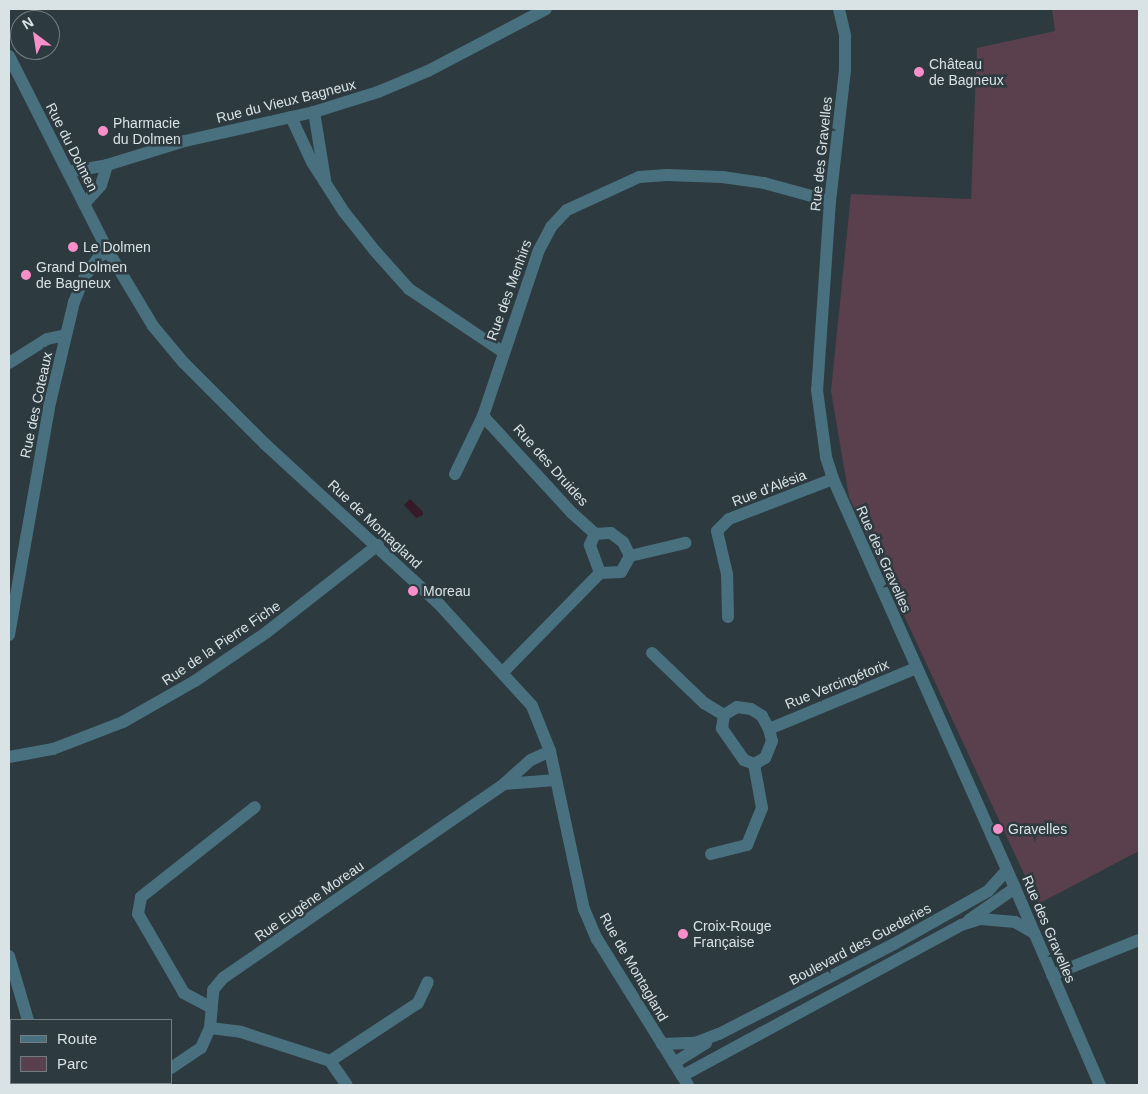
<!DOCTYPE html>
<html>
<head>
<meta charset="utf-8">
<style>
  body { margin:0 }
  #map { position:relative; width:1148px; height:1094px; overflow:hidden; background:#2d3a3f; font-family:Arial,sans-serif }
  div>[style] { position:absolute }
  .green>* { inset:0; background:#5a404d }
  .water>* { inset:0; background:#361a29 }
  .minor>* { height:12px; margin:-6px; padding:0 6px; transform-origin:6px; border-radius:6px; background:#49707e }
  .tertiary>* { height:12px; margin:-6px; padding:0 6px; transform-origin:6px; border-radius:6px; background:#49707e }
  .dots>* { width:14px; height:14px; translate:-50% -50%; box-sizing:border-box; border:2px solid #2d3a3f; border-radius:50% }
  span { translate:-50% -50%; white-space:nowrap; text-align:center; line-height:1.15; -webkit-text-stroke:5px #2d3a3f; paint-order:stroke }
  .poi-label { font-size:14px; color:#d9e2e5 }
  .left { translate:0 -50%; text-align:left }
  .street-label { font-size:14px; color:#d9e2e5 }
  .frame { position:absolute; inset:0; border:10px solid #d9e2e5; pointer-events:none }
  .legend { position:absolute; left:10px; top:1019px; width:162px; height:65px; box-sizing:border-box; background:#2d3a3f; border:1px solid #727d81; margin:0; padding:6px 9px; list-style:none; font-size:15px; color:#d9e2e5 }
  .legend li { display:flex; align-items:center; gap:10px; height:25px }
  .legend b { width:25px; border:1px solid #727d81 }
  .north { position:absolute; left:10px; top:10px; width:50px; height:50px; box-sizing:border-box; background:#2d3a3f; border:1px solid #727d81; border-radius:50%; rotate:329deg; font-size:14px; font-weight:700; line-height:20px; text-align:center; color:#d9e2e5 }
  .north::after { content:''; display:block; margin:auto; width:18px; height:22px; background:#f98fc9; clip-path:polygon(50% 0,100% 100%,50% 72%,0 100%) }
</style>
</head>
<body>
<div id="map">
  <div class="green">
    <i style="clip-path:polygon(1052px 9px,1139px 9px,1139px 851px,1038px 904px,849px 497px,831px 391px,851px 194px,971px 199px,977px 48px,1055px 31px)"></i>
  </div>
  <div class="water">
    <i style="clip-path:polygon(410px 499px,423px 512px,423px 515px,416px 518px,404px 505px)"></i>
  </div>
  <div class="minor">
    <i style="left:314px;top:112px;width:68px;rotate:80.7deg"></i>
    <i style="left:291px;top:117px;width:50px;rotate:65deg"></i>
    <i style="left:312px;top:162px;width:59px;rotate:57.4deg"></i>
    <i style="left:344px;top:212px;width:50px;rotate:51.5deg"></i>
    <i style="left:375px;top:251px;width:51px;rotate:48.2deg"></i>
    <i style="left:409px;top:289px;width:113px;rotate:33.8deg"></i>
    <i style="left:68px;top:172px;width:40px;rotate:-10deg"></i>
    <i style="left:107px;top:165px;width:82px;rotate:-17.1deg"></i>
    <i style="left:185px;top:141px;width:132px;rotate:-12.7deg"></i>
    <i style="left:314px;top:112px;width:67px;rotate:-17.4deg"></i>
    <i style="left:378px;top:92px;width:54px;rotate:-22.8deg"></i>
    <i style="left:428px;top:71px;width:133px;rotate:-27.7deg"></i>
    <i style="left:84px;top:204px;width:25px;rotate:-48deg"></i>
    <i style="left:101px;top:185px;width:21px;rotate:-73deg"></i>
    <i style="left:9px;top:363px;width:45px;rotate:-32.3deg"></i>
    <i style="left:47px;top:339px;width:19px;rotate:-12deg"></i>
    <i style="left:483px;top:416px;width:132px;rotate:47.5deg"></i>
    <i style="left:572px;top:513px;width:31px;rotate:42deg"></i>
    <i style="left:595px;top:534px;width:16px;rotate:-4deg"></i>
    <i style="left:611px;top:533px;width:15px;rotate:37deg"></i>
    <i style="left:623px;top:542px;width:16px;rotate:63deg"></i>
    <i style="left:630px;top:556px;width:18px;rotate:119deg"></i>
    <i style="left:621px;top:572px;width:21px;rotate:177deg"></i>
    <i style="left:600px;top:573px;width:30px;rotate:-110deg"></i>
    <i style="left:590px;top:545px;width:12px;rotate:-66deg"></i>
    <i style="left:455px;top:474px;width:64px;rotate:-64.2deg"></i>
    <i style="left:483px;top:416px;width:175px;rotate:-71.4deg"></i>
    <i style="left:539px;top:250px;width:26px;rotate:-62deg"></i>
    <i style="left:551px;top:227px;width:23px;rotate:-47deg"></i>
    <i style="left:567px;top:210px;width:79px;rotate:-24.6deg"></i>
    <i style="left:639px;top:177px;width:28px;rotate:-4deg"></i>
    <i style="left:667px;top:175px;width:55px;rotate:2.1deg"></i>
    <i style="left:722px;top:177px;width:42px;rotate:8.1deg"></i>
    <i style="left:764px;top:183px;width:68px;rotate:15.3deg"></i>
    <i style="left:630px;top:556px;width:57px;rotate:-13.3deg"></i>
    <i style="left:728px;top:617px;width:43px;rotate:-91.3deg"></i>
    <i style="left:727px;top:574px;width:44px;rotate:-103.1deg"></i>
    <i style="left:717px;top:531px;width:17px;rotate:-45deg"></i>
    <i style="left:729px;top:519px;width:111px;rotate:-21deg"></i>
    <i style="left:9px;top:635px;width:231px;rotate:-80deg"></i>
    <i style="left:49px;top:407px;width:108px;rotate:-76.6deg"></i>
    <i style="left:74px;top:302px;width:28px;rotate:-67deg"></i>
    <i style="left:85px;top:276px;width:24px;rotate:-54deg"></i>
    <i style="left:99px;top:257px;width:11px;rotate:-34deg"></i>
    <i style="left:652px;top:653px;width:72px;rotate:43.9deg"></i>
    <i style="left:704px;top:703px;width:23px;rotate:31deg"></i>
    <i style="left:503px;top:672px;width:139px;rotate:-45.6deg"></i>
    <i style="left:737px;top:707px;width:14px;rotate:8deg"></i>
    <i style="left:751px;top:709px;width:13px;rotate:32deg"></i>
    <i style="left:762px;top:716px;width:15px;rotate:62deg"></i>
    <i style="left:769px;top:729px;width:12px;rotate:76deg"></i>
    <i style="left:772px;top:741px;width:18px;rotate:112deg"></i>
    <i style="left:765px;top:758px;width:13px;rotate:151deg"></i>
    <i style="left:754px;top:764px;width:11px;rotate:-158deg"></i>
    <i style="left:744px;top:760px;width:39px;rotate:-125deg"></i>
    <i style="left:722px;top:728px;width:13px;rotate:-81deg"></i>
    <i style="left:724px;top:715px;width:15px;rotate:-32deg"></i>
    <i style="left:769px;top:729px;width:159px;rotate:-22.5deg"></i>
    <i style="left:9px;top:757px;width:45px;rotate:-10.3deg"></i>
    <i style="left:53px;top:749px;width:75px;rotate:-21.1deg"></i>
    <i style="left:123px;top:722px;width:83px;rotate:-29.7deg"></i>
    <i style="left:195px;top:681px;width:87px;rotate:-34.2deg"></i>
    <i style="left:267px;top:632px;width:141px;rotate:-38.1deg"></i>
    <i style="left:504px;top:784px;width:52px;rotate:-4.4deg"></i>
    <i style="left:711px;top:854px;width:37px;rotate:-14deg"></i>
    <i style="left:747px;top:845px;width:40px;rotate:-68deg"></i>
    <i style="left:762px;top:808px;width:45px;rotate:-100.3deg"></i>
    <i style="left:969px;top:920px;width:56px;rotate:-34.8deg"></i>
    <i style="left:9px;top:956px;width:67px;rotate:73.5deg"></i>
    <i style="left:1052px;top:975px;width:94px;rotate:-21.9deg"></i>
    <i style="left:210px;top:1007px;width:30px;rotate:-152deg"></i>
    <i style="left:184px;top:993px;width:91px;rotate:-120.2deg"></i>
    <i style="left:138px;top:914px;width:17px;rotate:-80deg"></i>
    <i style="left:141px;top:897px;width:145px;rotate:-38.3deg"></i>
    <i style="left:210px;top:1028px;width:31px;rotate:7deg"></i>
    <i style="left:241px;top:1032px;width:94px;rotate:18deg"></i>
    <i style="left:330px;top:1061px;width:29px;rotate:55deg"></i>
    <i style="left:662px;top:1044px;width:33px;rotate:-2deg"></i>
    <i style="left:695px;top:1043px;width:26px;rotate:-21deg"></i>
    <i style="left:719px;top:1034px;width:197px;rotate:-27.2deg"></i>
    <i style="left:894px;top:944px;width:108px;rotate:-29.4deg"></i>
    <i style="left:988px;top:891px;width:28px;rotate:-48deg"></i>
    <i style="left:330px;top:1061px;width:105px;rotate:-33.4deg"></i>
    <i style="left:418px;top:1003px;width:23px;rotate:-65deg"></i>
    <i style="left:674px;top:1063px;width:38px;rotate:-32deg"></i>
    <i style="left:171px;top:1068px;width:36px;rotate:-34deg"></i>
    <i style="left:201px;top:1048px;width:22px;rotate:-66deg"></i>
    <i style="left:210px;top:1028px;width:38px;rotate:-85deg"></i>
    <i style="left:213px;top:990px;width:16px;rotate:-50deg"></i>
    <i style="left:223px;top:978px;width:341px;rotate:-34.6deg"></i>
    <i style="left:504px;top:784px;width:36px;rotate:-42deg"></i>
    <i style="left:531px;top:760px;width:21px;rotate:-25deg"></i>
    <i style="left:682px;top:1076px;width:317px;rotate:-28.4deg"></i>
    <i style="left:961px;top:925px;width:21px;rotate:-17deg"></i>
    <i style="left:981px;top:919px;width:34px;rotate:5deg"></i>
    <i style="left:1015px;top:922px;width:22px;rotate:30deg"></i>
    <i style="left:45px;top:1083px;width:2px;rotate:90deg"></i>
    <i style="left:147px;top:1085px;width:4px;rotate:-34deg"></i>
  </div>
  <div class="tertiary">
    <i style="left:839px;top:9px;width:28px;rotate:77deg"></i>
    <i style="left:845px;top:36px;width:34px;rotate:90deg"></i>
    <i style="left:845px;top:70px;width:132px;rotate:96.5deg"></i>
    <i style="left:830px;top:201px;width:189px;rotate:93.9deg"></i>
    <i style="left:817px;top:390px;width:68px;rotate:82.3deg"></i>
    <i style="left:826px;top:457px;width:23px;rotate:72deg"></i>
    <i style="left:833px;top:479px;width:448px;rotate:66deg"></i>
    <i style="left:1015px;top:888px;width:215px;rotate:66.7deg"></i>
    <i style="left:9px;top:56px;width:219px;rotate:63.1deg"></i>
    <i style="left:108px;top:251px;width:87px;rotate:59deg"></i>
    <i style="left:153px;top:326px;width:47px;rotate:50.2deg"></i>
    <i style="left:183px;top:362px;width:116px;rotate:45deg"></i>
    <i style="left:265px;top:444px;width:236px;rotate:42.6deg"></i>
    <i style="left:439px;top:604px;width:138px;rotate:47.6deg"></i>
    <i style="left:532px;top:706px;width:48px;rotate:68.2deg"></i>
    <i style="left:550px;top:751px;width:162px;rotate:77.9deg"></i>
    <i style="left:584px;top:909px;width:33px;rotate:67deg"></i>
    <i style="left:597px;top:939px;width:172px;rotate:58.1deg"></i>
  </div>
  <div class="dots">
    <i style="left:919px;top:72px;background:#f98fc9"></i>
    <i style="left:103px;top:131px;background:#f98fc9"></i>
    <i style="left:73px;top:247px;background:#f98fc9"></i>
    <i style="left:26px;top:275px;background:#f98fc9"></i>
    <i style="left:413px;top:591px;background:#f98fc9"></i>
    <i style="left:998px;top:829px;background:#f98fc9"></i>
    <i style="left:683px;top:934px;background:#f98fc9"></i>
  </div>
  <div class="poi-label">
    <span class="left" style="left:929px;top:72px">Château<br>de Bagneux</span>
    <span class="left" style="left:113px;top:131px">Pharmacie<br>du Dolmen</span>
    <span class="left" style="left:83px;top:247px">Le Dolmen</span>
    <span class="left" style="left:36px;top:275px">Grand Dolmen<br>de Bagneux</span>
    <span class="left" style="left:423px;top:591px">Moreau</span>
    <span class="left" style="left:1008px;top:829px">Gravelles</span>
    <span class="left" style="left:693px;top:934px">Croix-Rouge<br>Française</span>
  </div>
  <div class="street-label">
    <span style="left:286px;top:101px;rotate:-14deg">Rue du Vieux Bagneux</span>
    <span style="left:72px;top:147px;rotate:63deg">Rue du Dolmen</span>
    <span style="left:821px;top:154px;rotate:-84deg">Rue des Gravelles</span>
    <span style="left:509px;top:290px;rotate:-70deg">Rue des Menhirs</span>
    <span style="left:36px;top:405px;rotate:-78deg">Rue des Coteaux</span>
    <span style="left:551px;top:465px;rotate:48deg">Rue des Druides</span>
    <span style="left:769px;top:488px;rotate:-21deg">Rue d'Alésia</span>
    <span style="left:375px;top:524px;rotate:43deg">Rue de Montagland</span>
    <span style="left:884px;top:559px;rotate:66deg">Rue des Gravelles</span>
    <span style="left:221px;top:643px;rotate:-34deg">Rue de la Pierre Fiche</span>
    <span style="left:837px;top:684px;rotate:-22deg">Rue Vercingétorix</span>
    <span style="left:309px;top:901px;rotate:-35deg">Rue Eugène Moreau</span>
    <span style="left:1049px;top:929px;rotate:67deg">Rue des Gravelles</span>
    <span style="left:860px;top:944px;rotate:-28deg">Boulevard des Guederies</span>
    <span style="left:634px;top:967px;rotate:60deg">Rue de Montagland</span>
  </div>
  <div class="frame"></div>
  <ul class="legend">
  <li><b style="height:6px;background:#49707e"></b>Route</li>
  <li><b style="height:14px;background:#5a404d"></b>Parc</li>
  </ul>
  <div class="north">N</div>
</div>
</body>
</html>
